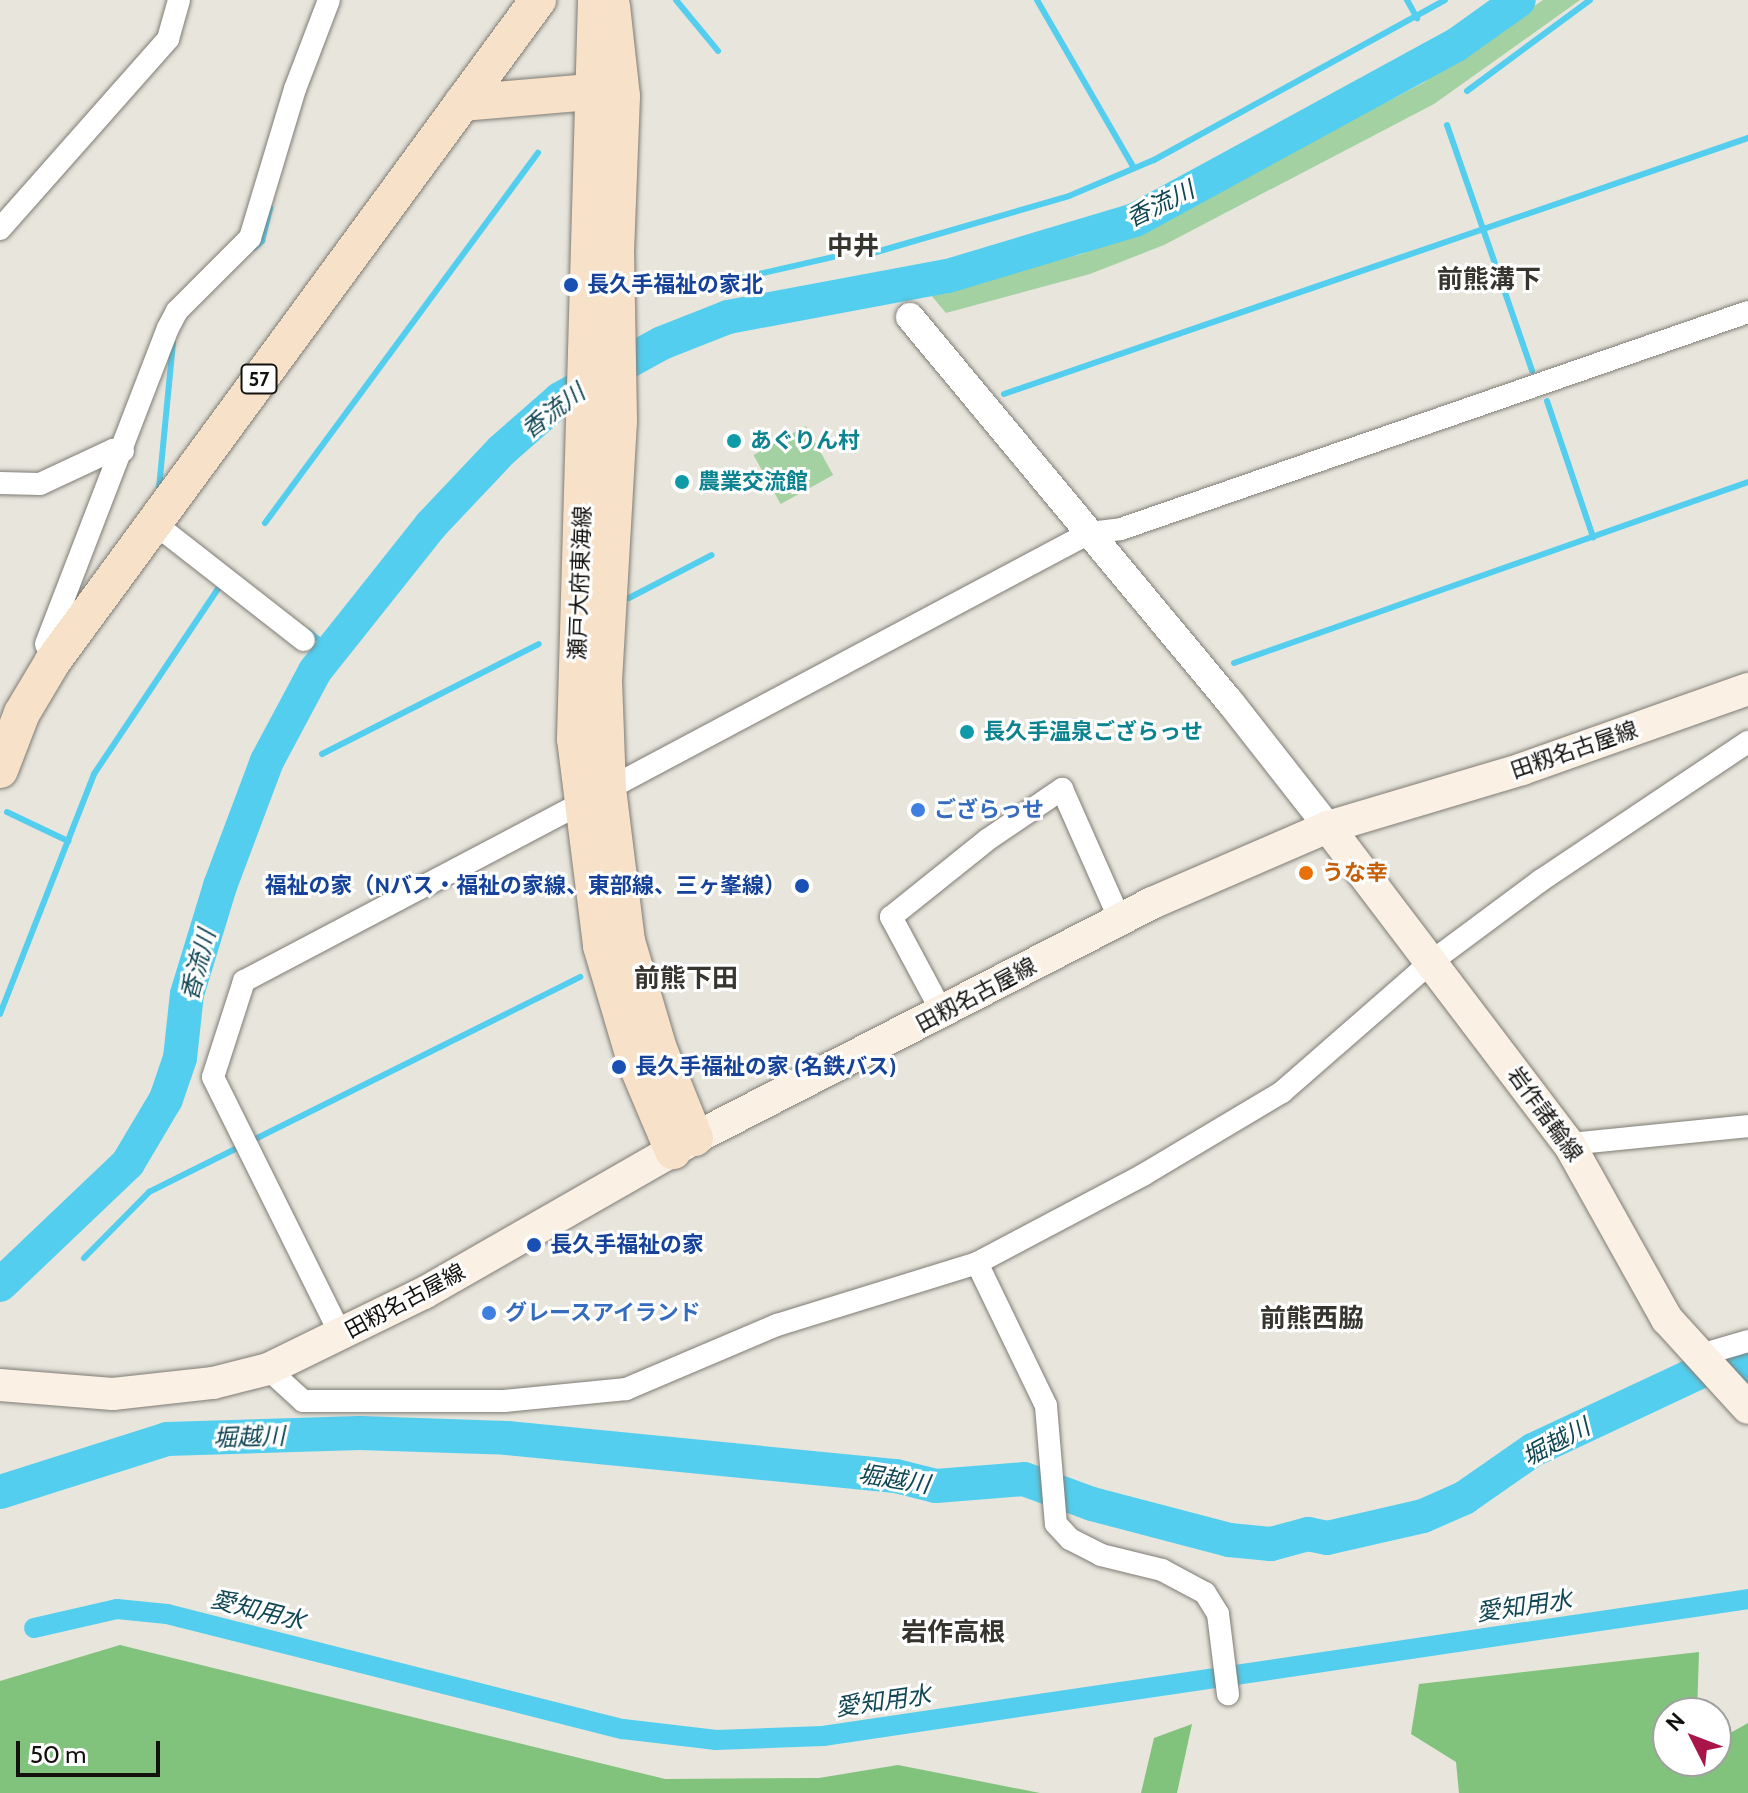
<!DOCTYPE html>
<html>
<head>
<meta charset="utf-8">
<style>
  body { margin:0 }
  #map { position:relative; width:1748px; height:1793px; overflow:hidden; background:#e7e5dc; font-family:Cabin,"Noto Sans JP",sans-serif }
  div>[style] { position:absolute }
  .green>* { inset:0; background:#a4d1a1; transform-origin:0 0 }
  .forest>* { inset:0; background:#81c27d }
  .stream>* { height:6px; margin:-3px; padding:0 3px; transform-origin:3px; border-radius:3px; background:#53ceee }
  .canal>* { height:20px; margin:-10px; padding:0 10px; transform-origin:10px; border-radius:10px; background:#53ceee }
  .river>* { height:34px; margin:-17px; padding:0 17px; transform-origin:17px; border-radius:17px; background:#53ceee }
  .roads { filter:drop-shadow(0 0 2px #7f7c75) drop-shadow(0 0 2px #7f7c75) }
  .minor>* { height:22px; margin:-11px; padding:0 11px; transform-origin:11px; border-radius:11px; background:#fff }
  .tertiary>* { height:28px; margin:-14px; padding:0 14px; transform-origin:14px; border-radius:14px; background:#fff }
  .secondary>* { height:32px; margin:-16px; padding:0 16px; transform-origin:16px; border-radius:16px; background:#fbf0e4 }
  .primary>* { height:36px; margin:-18px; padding:0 18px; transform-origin:18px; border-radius:18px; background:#f7e1c8 }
  .dots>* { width:22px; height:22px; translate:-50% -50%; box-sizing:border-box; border:4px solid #fff; border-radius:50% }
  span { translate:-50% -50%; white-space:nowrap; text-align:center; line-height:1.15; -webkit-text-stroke:6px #fff; paint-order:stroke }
  .shield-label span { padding:2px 6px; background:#fff; border:2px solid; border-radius:6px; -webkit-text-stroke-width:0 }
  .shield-label { font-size:20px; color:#12110e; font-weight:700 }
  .transit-label { font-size:22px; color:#164399; font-weight:700 }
  .left { translate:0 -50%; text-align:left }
  .right { translate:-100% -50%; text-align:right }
  .culture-label { font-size:22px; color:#0d838f; font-weight:700 }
  .street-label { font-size:22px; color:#12110e }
  .shop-label { font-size:22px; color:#366cbe; font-weight:700 }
  .food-label { font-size:22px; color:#c56008; font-weight:700 }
  .water-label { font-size:24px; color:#114755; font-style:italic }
  .quarter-label { font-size:26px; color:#37352f; font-weight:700 }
  .north { position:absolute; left:1652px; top:1697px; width:80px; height:80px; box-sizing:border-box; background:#fff; border:2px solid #a0a09f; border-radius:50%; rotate:312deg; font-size:22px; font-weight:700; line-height:32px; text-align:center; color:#12110e }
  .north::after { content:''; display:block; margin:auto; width:28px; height:36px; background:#a91548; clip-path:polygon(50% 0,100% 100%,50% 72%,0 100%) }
  .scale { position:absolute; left:16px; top:1741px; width:144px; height:36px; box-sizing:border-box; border:4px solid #12110e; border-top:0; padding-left:10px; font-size:24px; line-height:28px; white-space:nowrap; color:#12110e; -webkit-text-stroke:6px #fff; paint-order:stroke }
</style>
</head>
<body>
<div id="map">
  <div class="green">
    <i style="clip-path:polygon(1543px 0,1580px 0,1434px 104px,1164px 245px,1090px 274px,946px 313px,930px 294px,1082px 254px,1156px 222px,1423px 83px)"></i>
    <i style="left:806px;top:426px;width:56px;height:60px;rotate:61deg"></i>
  </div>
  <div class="forest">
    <i style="clip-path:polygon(120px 1645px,665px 1779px,819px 1778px,898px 1765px,1040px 1793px,0 1793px,0 1681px)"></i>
    <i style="clip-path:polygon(1699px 1652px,1697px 1713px,1668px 1713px,1668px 1761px,1716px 1761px,1716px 1741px,1748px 1723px,1748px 1793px,1459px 1793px,1456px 1762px,1411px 1734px,1419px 1684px)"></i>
    <i style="clip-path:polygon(1192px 1724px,1177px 1793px,1141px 1793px,1154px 1738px)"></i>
  </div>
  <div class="stream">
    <i style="left:676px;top:0;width:66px;rotate:50.5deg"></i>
    <i style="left:1037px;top:0;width:194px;rotate:60deg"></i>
    <i style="left:1407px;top:0;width:21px;rotate:61deg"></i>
    <i style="left:1467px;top:91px;width:153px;rotate:-36.5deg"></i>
    <i style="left:1447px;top:125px;width:260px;rotate:70.9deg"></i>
    <i style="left:254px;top:248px;width:11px;rotate:-41deg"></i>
    <i style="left:262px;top:241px;width:34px;rotate:-76deg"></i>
    <i style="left:873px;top:253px;width:204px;rotate:-16.2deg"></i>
    <i style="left:1069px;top:196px;width:92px;rotate:-23deg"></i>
    <i style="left:1154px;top:160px;width:332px;rotate:-28.8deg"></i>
    <i style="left:702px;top:287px;width:134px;rotate:-12.9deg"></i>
    <i style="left:1004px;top:394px;width:787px;rotate:-18.99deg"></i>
    <i style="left:1547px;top:401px;width:144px;rotate:71.3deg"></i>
    <i style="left:159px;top:488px;width:146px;rotate:-84.5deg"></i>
    <i style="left:265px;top:523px;width:460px;rotate:-53.6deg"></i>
    <i style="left:629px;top:598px;width:93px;rotate:-27.4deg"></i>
    <i style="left:309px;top:632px;width:29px;rotate:38deg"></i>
    <i style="left:1234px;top:663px;width:545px;rotate:-19.4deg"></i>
    <i style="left:322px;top:754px;width:243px;rotate:-26.9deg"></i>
    <i style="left:7px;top:812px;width:68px;rotate:25.4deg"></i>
    <i style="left:0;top:1014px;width:258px;rotate:-68.6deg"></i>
    <i style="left:94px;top:774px;width:225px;rotate:-56.2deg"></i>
    <i style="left:84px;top:1258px;width:93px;rotate:-45.4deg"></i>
    <i style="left:149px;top:1192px;width:482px;rotate:-26.5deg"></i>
  </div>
  <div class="canal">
    <i style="left:34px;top:1628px;width:85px;rotate:-12.9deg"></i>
    <i style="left:117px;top:1609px;width:50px;rotate:5.7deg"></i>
    <i style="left:167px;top:1614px;width:470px;rotate:14.2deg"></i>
    <i style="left:623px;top:1729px;width:94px;rotate:6.7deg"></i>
    <i style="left:716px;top:1740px;width:107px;rotate:-2.1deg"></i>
    <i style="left:823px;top:1736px;width:935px;rotate:-8.42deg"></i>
  </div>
  <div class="river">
    <i style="left:0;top:1285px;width:177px;rotate:-43.6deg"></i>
    <i style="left:128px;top:1163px;width:74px;rotate:-59.3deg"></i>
    <i style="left:166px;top:1099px;width:43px;rotate:-71.1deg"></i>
    <i style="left:180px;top:1058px;width:64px;rotate:-83.8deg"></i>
    <i style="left:187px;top:994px;width:113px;rotate:-73deg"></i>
    <i style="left:220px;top:886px;width:134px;rotate:-69.4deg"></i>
    <i style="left:267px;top:761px;width:102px;rotate:-61.9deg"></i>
    <i style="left:315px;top:671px;width:186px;rotate:-51.5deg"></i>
    <i style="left:431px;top:525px;width:103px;rotate:-46.6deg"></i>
    <i style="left:502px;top:450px;width:77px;rotate:-41.3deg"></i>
    <i style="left:560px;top:399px;width:116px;rotate:-28.8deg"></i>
    <i style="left:662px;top:343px;width:71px;rotate:-21.5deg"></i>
    <i style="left:728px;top:317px;width:224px;rotate:-10.6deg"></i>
    <i style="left:948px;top:276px;width:195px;rotate:-16.7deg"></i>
    <i style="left:1135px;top:220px;width:366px;rotate:-28.6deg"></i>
    <i style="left:1456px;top:45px;width:77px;rotate:-35.5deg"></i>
    <i style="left:0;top:1492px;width:175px;rotate:-17.6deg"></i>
    <i style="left:167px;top:1439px;width:193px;rotate:-1.8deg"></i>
    <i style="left:360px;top:1433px;width:147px;rotate:1.9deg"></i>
    <i style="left:507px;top:1438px;width:391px;rotate:5.6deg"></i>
    <i style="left:896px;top:1476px;width:41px;rotate:14deg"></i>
    <i style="left:936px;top:1486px;width:88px;rotate:-4.5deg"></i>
    <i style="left:1024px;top:1479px;width:72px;rotate:20.2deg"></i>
    <i style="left:1092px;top:1504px;width:142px;rotate:14.7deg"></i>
    <i style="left:1229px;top:1540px;width:42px;rotate:5.4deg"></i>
    <i style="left:1271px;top:1544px;width:38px;rotate:-15deg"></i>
    <i style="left:1308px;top:1534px;width:19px;rotate:12deg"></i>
    <i style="left:1327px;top:1538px;width:98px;rotate:-12.9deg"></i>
    <i style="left:1423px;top:1516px;width:45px;rotate:-23.7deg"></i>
    <i style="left:1464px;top:1498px;width:84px;rotate:-34.8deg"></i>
    <i style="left:1533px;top:1450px;width:189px;rotate:-25.1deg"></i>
    <i style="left:1704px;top:1370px;width:44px;rotate:-5.2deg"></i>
  </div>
  <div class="roads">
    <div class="minor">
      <i style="left:0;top:229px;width:254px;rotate:-48.5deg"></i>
      <i style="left:168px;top:39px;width:41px;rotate:-74.2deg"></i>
      <i style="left:0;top:483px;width:40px;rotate:1.4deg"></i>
      <i style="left:40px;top:484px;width:81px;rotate:-25deg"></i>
      <i style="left:113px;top:450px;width:10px;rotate:6deg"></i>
      <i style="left:154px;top:523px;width:190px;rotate:38deg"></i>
      <i style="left:53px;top:661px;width:18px;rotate:-112deg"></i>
      <i style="left:46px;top:644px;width:339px;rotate:-68.9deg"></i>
      <i style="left:168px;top:328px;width:19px;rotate:-62deg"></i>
      <i style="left:177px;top:311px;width:103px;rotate:-45deg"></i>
      <i style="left:250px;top:238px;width:156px;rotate:-73.2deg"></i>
      <i style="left:295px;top:89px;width:95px;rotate:-69.1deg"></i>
      <i style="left:608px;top:789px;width:545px;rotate:-28.02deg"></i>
      <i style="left:1089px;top:533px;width:32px;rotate:-7deg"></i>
      <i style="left:1121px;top:529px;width:663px;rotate:-19.09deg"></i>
      <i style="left:942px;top:1012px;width:108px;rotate:-118.2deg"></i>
      <i style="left:891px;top:917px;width:123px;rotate:-38.7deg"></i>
      <i style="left:987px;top:840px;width:91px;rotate:-34.2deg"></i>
      <i style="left:1062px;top:789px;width:143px;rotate:66.1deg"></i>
      <i style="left:1569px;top:1144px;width:180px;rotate:-5.7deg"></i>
      <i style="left:977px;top:1263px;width:159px;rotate:64.2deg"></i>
      <i style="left:1046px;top:1406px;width:118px;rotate:85.2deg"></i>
      <i style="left:1056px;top:1524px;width:21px;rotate:47deg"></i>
      <i style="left:1070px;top:1539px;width:35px;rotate:27deg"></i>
      <i style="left:1101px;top:1555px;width:63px;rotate:13.8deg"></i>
      <i style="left:1162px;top:1570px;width:49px;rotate:28.1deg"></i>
      <i style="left:1205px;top:1593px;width:25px;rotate:58deg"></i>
      <i style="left:1218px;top:1614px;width:81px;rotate:82.9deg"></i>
      <i style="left:341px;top:1335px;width:288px;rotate:-116.4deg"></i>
      <i style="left:213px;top:1077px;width:101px;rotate:-72.1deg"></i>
      <i style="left:244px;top:981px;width:380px;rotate:-27.8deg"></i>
      <i style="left:1697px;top:1356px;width:53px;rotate:-16.4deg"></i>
      <i style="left:268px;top:1369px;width:47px;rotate:42.4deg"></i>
      <i style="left:303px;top:1401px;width:201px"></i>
      <i style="left:504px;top:1401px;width:123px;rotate:-5.6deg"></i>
      <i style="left:626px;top:1389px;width:164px;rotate:-23deg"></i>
      <i style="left:777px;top:1325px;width:209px;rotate:-17.2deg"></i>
      <i style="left:977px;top:1263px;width:188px;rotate:-27.9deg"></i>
      <i style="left:1143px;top:1175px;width:162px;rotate:-30.8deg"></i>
      <i style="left:1282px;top:1092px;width:198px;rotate:-41.1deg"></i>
      <i style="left:1431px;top:962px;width:136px;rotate:-36.6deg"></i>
      <i style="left:1540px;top:881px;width:250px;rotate:-33.8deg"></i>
    </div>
    <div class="tertiary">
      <i style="left:910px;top:317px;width:501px;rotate:50.27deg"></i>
      <i style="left:1230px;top:702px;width:159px;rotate:51.9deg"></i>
    </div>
    <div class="secondary">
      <i style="left:1328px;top:827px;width:398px;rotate:52.8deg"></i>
      <i style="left:1569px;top:1144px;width:201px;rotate:60.8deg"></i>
      <i style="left:1667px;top:1319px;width:120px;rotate:47.7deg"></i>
      <i style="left:0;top:1385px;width:113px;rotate:4.6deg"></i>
      <i style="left:113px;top:1394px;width:101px;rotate:-6.3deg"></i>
      <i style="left:213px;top:1383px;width:57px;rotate:-14.3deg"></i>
      <i style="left:268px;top:1369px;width:174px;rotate:-26deg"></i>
      <i style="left:424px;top:1293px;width:312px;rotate:-29.8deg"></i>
      <i style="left:695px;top:1138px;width:514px;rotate:-27.21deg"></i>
      <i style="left:1152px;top:903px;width:192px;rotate:-23.4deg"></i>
      <i style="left:1328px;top:827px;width:202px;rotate:-16.6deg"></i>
      <i style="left:1522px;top:769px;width:240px;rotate:-19.5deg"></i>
    </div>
    <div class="primary">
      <i style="left:596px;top:0;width:739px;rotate:91.63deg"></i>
      <i style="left:575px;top:739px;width:209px;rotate:82.8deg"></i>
      <i style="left:601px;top:946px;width:120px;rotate:73.5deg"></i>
      <i style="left:635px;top:1061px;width:98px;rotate:67.1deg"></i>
      <i style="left:612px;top:6px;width:91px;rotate:83.7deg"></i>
      <i style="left:622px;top:96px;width:153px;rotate:92.2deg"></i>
      <i style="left:616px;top:249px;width:172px;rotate:89deg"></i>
      <i style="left:619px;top:421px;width:259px;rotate:93.3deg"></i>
      <i style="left:604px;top:680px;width:109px;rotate:87.9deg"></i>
      <i style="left:608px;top:789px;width:153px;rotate:82.9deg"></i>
      <i style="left:627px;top:941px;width:113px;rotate:73.5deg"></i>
      <i style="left:659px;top:1049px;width:96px;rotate:68deg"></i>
      <i style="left:462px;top:103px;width:128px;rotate:-4.9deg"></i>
      <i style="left:0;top:770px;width:61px;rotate:-68.9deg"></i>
      <i style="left:22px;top:713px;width:61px;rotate:-59.2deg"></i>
      <i style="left:53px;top:661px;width:820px;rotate:-53.73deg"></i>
    </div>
  </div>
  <div class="dots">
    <i style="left:571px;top:285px;background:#1a4fb4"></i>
    <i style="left:734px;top:441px;background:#0f9aa8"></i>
    <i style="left:682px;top:482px;background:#0f9aa8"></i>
    <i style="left:967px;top:732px;background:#0f9aa8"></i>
    <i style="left:918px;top:810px;background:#3f7fe0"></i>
    <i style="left:1306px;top:873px;background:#e8710a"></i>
    <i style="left:802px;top:886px;background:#1a4fb4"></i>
    <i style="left:619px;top:1067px;background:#1a4fb4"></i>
    <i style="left:534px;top:1245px;background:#1a4fb4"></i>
    <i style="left:489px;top:1313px;background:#3f7fe0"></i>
  </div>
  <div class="shield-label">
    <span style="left:259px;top:379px">57</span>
  </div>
  <div class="transit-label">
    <span class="left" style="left:587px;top:285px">長久手福祉の家北</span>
    <span class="right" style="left:786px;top:886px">福祉の家（Nバス・福祉の家線、東部線、三ヶ峯線）</span>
    <span class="left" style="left:635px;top:1067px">長久手福祉の家 (名鉄バス)</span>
    <span class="left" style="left:550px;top:1245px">長久手福祉の家</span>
  </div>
  <div class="culture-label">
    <span class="left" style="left:750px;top:441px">あぐりん村</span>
    <span class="left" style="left:698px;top:482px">農業交流館</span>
    <span class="left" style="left:983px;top:732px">長久手温泉ござらっせ</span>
  </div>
  <div class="street-label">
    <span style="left:580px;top:583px;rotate:-88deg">瀬戸大府東海線</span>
    <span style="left:1574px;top:750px;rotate:-19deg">田籾名古屋線</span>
    <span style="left:976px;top:995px;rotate:-28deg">田籾名古屋線</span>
    <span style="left:1545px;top:1114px;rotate:54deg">岩作諸輪線</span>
    <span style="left:405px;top:1301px;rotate:-28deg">田籾名古屋線</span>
  </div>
  <div class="shop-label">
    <span class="left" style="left:934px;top:810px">ござらっせ</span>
    <span class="left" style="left:505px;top:1313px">グレースアイランド</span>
  </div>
  <div class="food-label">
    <span class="left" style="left:1322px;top:873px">うな幸</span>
  </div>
  <div class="water-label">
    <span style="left:1160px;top:204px;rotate:-26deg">香流川</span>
    <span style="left:553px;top:411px;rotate:-37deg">香流川</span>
    <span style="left:198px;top:965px;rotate:-75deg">香流川</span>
    <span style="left:249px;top:1437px;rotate:-2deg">堀越川</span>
    <span style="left:1556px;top:1442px;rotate:-28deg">堀越川</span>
    <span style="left:894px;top:1479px;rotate:9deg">堀越川</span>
    <span style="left:1524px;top:1606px;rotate:-8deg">愛知用水</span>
    <span style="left:258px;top:1610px;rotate:14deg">愛知用水</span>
    <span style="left:883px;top:1701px;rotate:-8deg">愛知用水</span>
  </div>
  <div class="quarter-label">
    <span style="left:853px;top:247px">中井</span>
    <span style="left:1489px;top:280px">前熊溝下</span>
    <span style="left:686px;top:979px">前熊下田</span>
    <span style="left:1312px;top:1319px">前熊西脇</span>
    <span style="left:953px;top:1633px">岩作高根</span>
  </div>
  <div class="north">N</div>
  <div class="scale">50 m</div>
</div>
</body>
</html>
